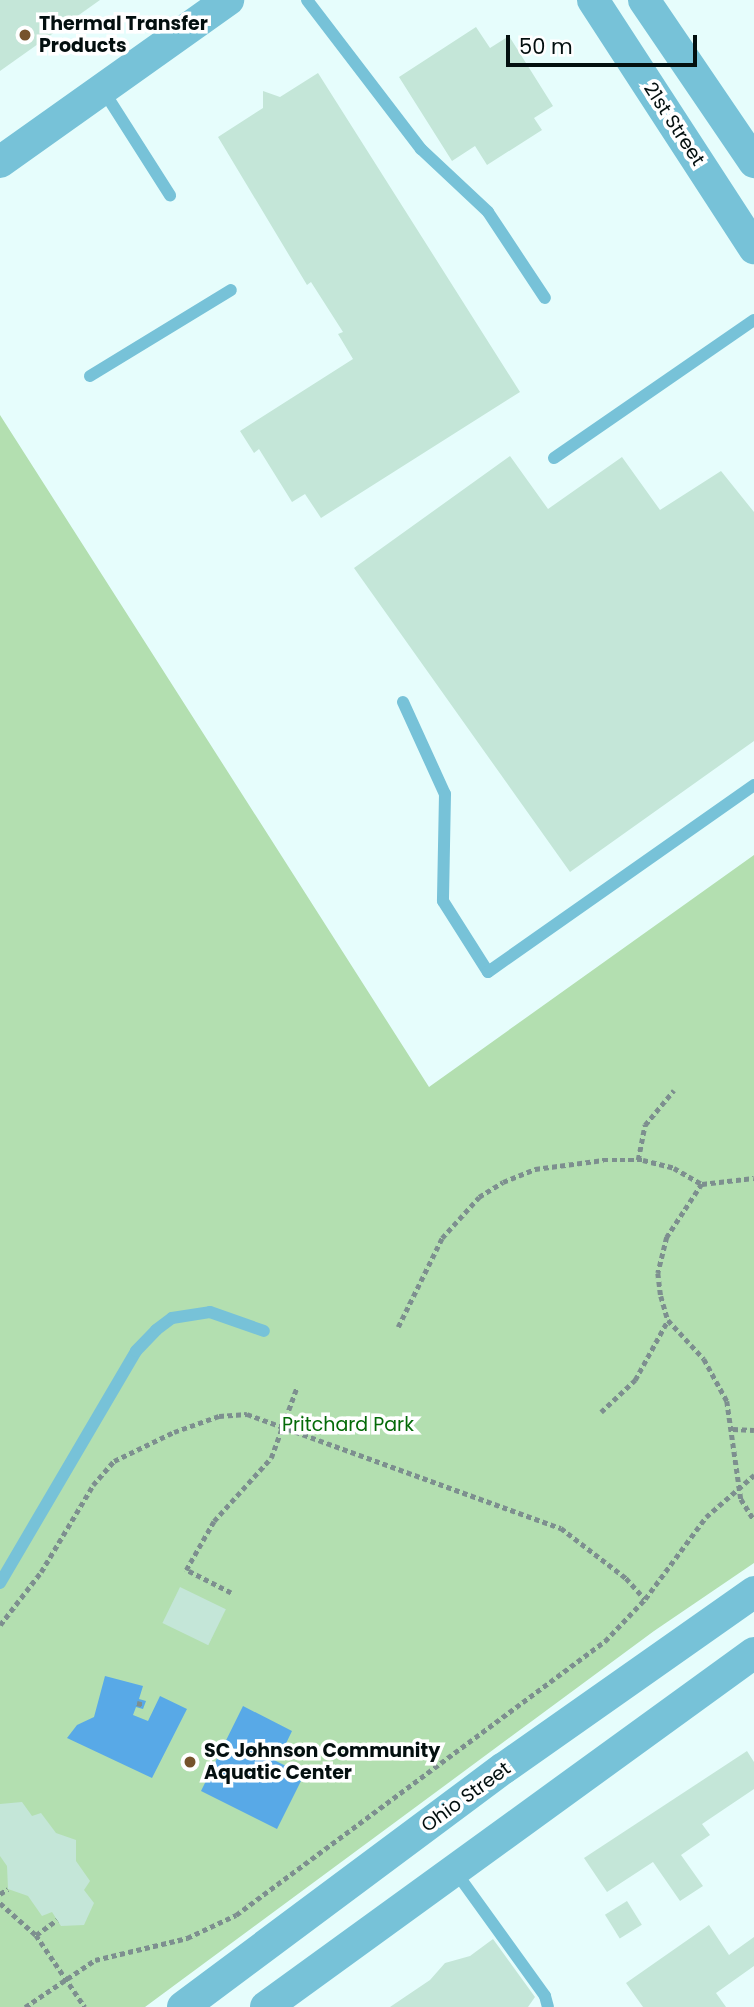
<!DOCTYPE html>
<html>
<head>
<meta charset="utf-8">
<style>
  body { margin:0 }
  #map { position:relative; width:754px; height:2007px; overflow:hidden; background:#e6fdfc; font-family:Poppins,sans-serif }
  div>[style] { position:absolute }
  .green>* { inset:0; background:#b3dfb0 }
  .water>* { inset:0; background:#58a9e7 }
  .building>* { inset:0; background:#c4e6d8; transform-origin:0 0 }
  .path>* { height:4.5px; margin-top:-2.25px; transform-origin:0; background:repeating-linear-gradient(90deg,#7d8f8f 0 5px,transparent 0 8.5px) }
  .service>* { height:12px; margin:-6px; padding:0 6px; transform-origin:6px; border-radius:6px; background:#77c2d8 }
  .tertiary>* { height:32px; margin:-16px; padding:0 16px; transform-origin:16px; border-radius:16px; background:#77c2d8 }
  .dots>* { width:19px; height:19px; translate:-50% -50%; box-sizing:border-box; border:4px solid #fff; border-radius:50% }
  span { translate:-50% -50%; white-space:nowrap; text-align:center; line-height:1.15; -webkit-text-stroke:7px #fff; paint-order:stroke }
  .poi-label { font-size:19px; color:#030f0f; font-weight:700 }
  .left { translate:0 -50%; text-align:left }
  .street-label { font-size:19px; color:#030f0f }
  .park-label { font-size:19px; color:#046a08 }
  .scale { position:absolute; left:506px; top:35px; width:191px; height:32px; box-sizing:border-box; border:4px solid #030f0f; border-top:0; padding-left:9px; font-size:21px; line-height:24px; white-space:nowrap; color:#030f0f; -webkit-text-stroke:5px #fff; paint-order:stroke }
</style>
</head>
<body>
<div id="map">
  <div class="green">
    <i style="clip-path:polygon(0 415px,429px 1087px,754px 855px,754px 1563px,654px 1631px,145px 2007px,0 2007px)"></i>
  </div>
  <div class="water">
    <i style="clip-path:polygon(105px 1676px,143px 1686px,139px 1699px,146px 1701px,143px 1709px,136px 1707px,133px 1715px,148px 1721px,160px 1696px,187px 1709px,152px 1778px,67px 1738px,77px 1725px,94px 1717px)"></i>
    <i style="clip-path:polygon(243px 1706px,292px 1731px,278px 1760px,246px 1746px,304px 1775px,277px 1829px,201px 1791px)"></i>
  </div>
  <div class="building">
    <i style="clip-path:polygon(0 0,100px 0,0 71px)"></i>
    <i style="clip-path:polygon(476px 27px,490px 48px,509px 36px,553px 106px,534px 118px,542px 130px,487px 165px,475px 146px,452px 161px,399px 77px)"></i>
    <i style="clip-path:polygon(318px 73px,520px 392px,321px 518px,305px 494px,292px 502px,259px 449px,254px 453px,240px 431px,353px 359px,338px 334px,343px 332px,311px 282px,307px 285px,218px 137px,263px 108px,263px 91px,280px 97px)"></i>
    <i style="clip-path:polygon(510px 456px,548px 509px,622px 457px,660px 510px,721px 471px,754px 512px,754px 741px,570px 872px,354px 568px)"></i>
    <i style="left:180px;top:1587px;width:51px;height:40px;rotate:26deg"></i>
    <i style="clip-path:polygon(747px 1751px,754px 1762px,754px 1789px,702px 1824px,710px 1835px,681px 1855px,703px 1886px,680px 1901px,653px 1862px,607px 1892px,584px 1858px)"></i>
    <i style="clip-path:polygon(22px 1802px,32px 1816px,41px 1813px,56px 1833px,76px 1840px,76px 1861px,90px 1881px,84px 1890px,94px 1903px,84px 1925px,61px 1926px,52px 1912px,42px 1916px,28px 1896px,8px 1889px,7px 1866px,0 1856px,0 1804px)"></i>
    <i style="left:627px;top:1901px;width:28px;height:26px;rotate:58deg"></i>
    <i style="clip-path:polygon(709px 1925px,729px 1955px,754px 1937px,754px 1966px,716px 1993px,726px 2007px,643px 2007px,626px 1983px)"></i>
    <i style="clip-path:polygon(493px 1939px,535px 1997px,528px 2007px,390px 2007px,430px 1980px,445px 1963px,470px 1956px)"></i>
  </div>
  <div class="path">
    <i style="left:638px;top:1160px;width:36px;rotate:-79deg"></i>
    <i style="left:645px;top:1125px;width:45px;rotate:-50.4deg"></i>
    <i style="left:702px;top:1184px;width:64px;rotate:123.4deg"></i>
    <i style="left:667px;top:1237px;width:37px;rotate:104deg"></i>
    <i style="left:658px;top:1273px;width:23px;rotate:83deg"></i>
    <i style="left:661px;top:1296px;width:25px;rotate:74deg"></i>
    <i style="left:668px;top:1320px;width:53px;rotate:47.3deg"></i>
    <i style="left:704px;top:1359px;width:48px;rotate:61.3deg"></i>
    <i style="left:727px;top:1401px;width:99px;rotate:81.9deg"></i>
    <i style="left:741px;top:1499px;width:25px;rotate:58deg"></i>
    <i style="left:398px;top:1327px;width:99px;rotate:-63.7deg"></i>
    <i style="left:442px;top:1238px;width:55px;rotate:-47.9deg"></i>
    <i style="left:479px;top:1197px;width:28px;rotate:-32deg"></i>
    <i style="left:503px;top:1182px;width:35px;rotate:-22deg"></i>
    <i style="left:535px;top:1169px;width:69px;rotate:-7.5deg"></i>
    <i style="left:603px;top:1160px;width:40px"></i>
    <i style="left:643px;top:1160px;width:32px;rotate:14deg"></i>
    <i style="left:674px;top:1168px;width:32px;rotate:30deg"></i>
    <i style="left:702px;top:1184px;width:52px;rotate:-6.6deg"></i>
    <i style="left:601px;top:1412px;width:47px;rotate:-43.3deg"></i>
    <i style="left:635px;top:1380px;width:68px;rotate:-61.2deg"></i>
    <i style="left:733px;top:1429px;width:21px;rotate:3deg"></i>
    <i style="left:231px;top:1593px;width:51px;rotate:-152.9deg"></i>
    <i style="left:186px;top:1570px;width:56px;rotate:-60.3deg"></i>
    <i style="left:214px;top:1521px;width:85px;rotate:-47.9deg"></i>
    <i style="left:271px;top:1458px;width:76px;rotate:-69.9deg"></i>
    <i style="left:0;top:1625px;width:67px;rotate:-52.3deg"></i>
    <i style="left:41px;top:1572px;width:101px;rotate:-59.1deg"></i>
    <i style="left:93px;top:1485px;width:32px;rotate:-49deg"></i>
    <i style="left:114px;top:1461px;width:67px;rotate:-25.8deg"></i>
    <i style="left:174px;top:1432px;width:48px;rotate:-19.6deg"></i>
    <i style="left:219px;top:1416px;width:28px;rotate:-4deg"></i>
    <i style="left:247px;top:1414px;width:334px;rotate:20deg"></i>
    <i style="left:561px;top:1528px;width:82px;rotate:37.6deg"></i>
    <i style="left:626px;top:1578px;width:28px;rotate:48deg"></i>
    <i style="left:137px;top:1703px;width:8px;rotate:14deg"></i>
    <i style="left:0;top:1894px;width:9px;rotate:-32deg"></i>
    <i style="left:0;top:1903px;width:48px;rotate:41.6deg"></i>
    <i style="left:36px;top:1935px;width:87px;rotate:55.8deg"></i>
    <i style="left:36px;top:1935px;width:26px;rotate:-36deg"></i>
    <i style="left:25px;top:2007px;width:84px;rotate:-33.9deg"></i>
    <i style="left:95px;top:1960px;width:95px;rotate:-13.4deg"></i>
    <i style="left:187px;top:1938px;width:54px;rotate:-25.1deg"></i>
    <i style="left:236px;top:1915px;width:460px;rotate:-36.6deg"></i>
    <i style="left:605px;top:1641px;width:58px;rotate:-46.4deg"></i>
    <i style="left:645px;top:1599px;width:102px;rotate:-53.4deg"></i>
    <i style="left:706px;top:1517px;width:64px;rotate:-41.2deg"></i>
  </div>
  <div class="service">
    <i style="left:307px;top:0;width:188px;rotate:52.6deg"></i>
    <i style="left:421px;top:149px;width:92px;rotate:43.2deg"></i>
    <i style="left:488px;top:212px;width:103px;rotate:56.5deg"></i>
    <i style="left:103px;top:90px;width:125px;rotate:57.5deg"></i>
    <i style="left:90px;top:376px;width:165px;rotate:-31.4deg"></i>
    <i style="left:554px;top:458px;width:243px;rotate:-34.6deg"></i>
    <i style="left:403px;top:702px;width:101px;rotate:65.5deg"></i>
    <i style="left:445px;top:794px;width:107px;rotate:91.1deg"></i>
    <i style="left:443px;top:901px;width:84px;rotate:57.6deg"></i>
    <i style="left:488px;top:972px;width:325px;rotate:-35.1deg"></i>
    <i style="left:0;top:1583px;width:269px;rotate:-59.6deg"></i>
    <i style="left:136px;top:1351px;width:29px;rotate:-46deg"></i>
    <i style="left:156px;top:1330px;width:20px;rotate:-37deg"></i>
    <i style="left:172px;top:1318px;width:38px;rotate:-9deg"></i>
    <i style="left:210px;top:1312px;width:57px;rotate:19.4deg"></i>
    <i style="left:455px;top:1871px;width:154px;rotate:54.2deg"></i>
    <i style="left:545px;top:1996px;width:11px;rotate:75deg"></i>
  </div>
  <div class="tertiary">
    <i style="left:593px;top:0;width:296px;rotate:57deg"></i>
    <i style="left:644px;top:0;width:196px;rotate:55.8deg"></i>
    <i style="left:0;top:162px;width:280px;rotate:-35.4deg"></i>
    <i style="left:183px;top:2007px;width:400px;rotate:-36.7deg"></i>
    <i style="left:504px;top:1768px;width:306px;rotate:-35.1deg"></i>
    <i style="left:266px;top:2007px;width:603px;rotate:-35.96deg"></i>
  </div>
  <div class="dots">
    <i style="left:25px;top:35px;background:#76532c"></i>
    <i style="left:190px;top:1762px;background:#76532c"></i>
  </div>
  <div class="poi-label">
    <span class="left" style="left:39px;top:35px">Thermal Transfer<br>Products</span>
    <span class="left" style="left:204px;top:1762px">SC Johnson Community<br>Aquatic Center</span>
  </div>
  <div class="street-label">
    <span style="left:674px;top:124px;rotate:57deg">21st Street</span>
    <span style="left:466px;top:1797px;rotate:-36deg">Ohio Street</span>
  </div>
  <div class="park-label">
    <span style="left:348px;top:1425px">Pritchard Park</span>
  </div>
  <div class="scale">50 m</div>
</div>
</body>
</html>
